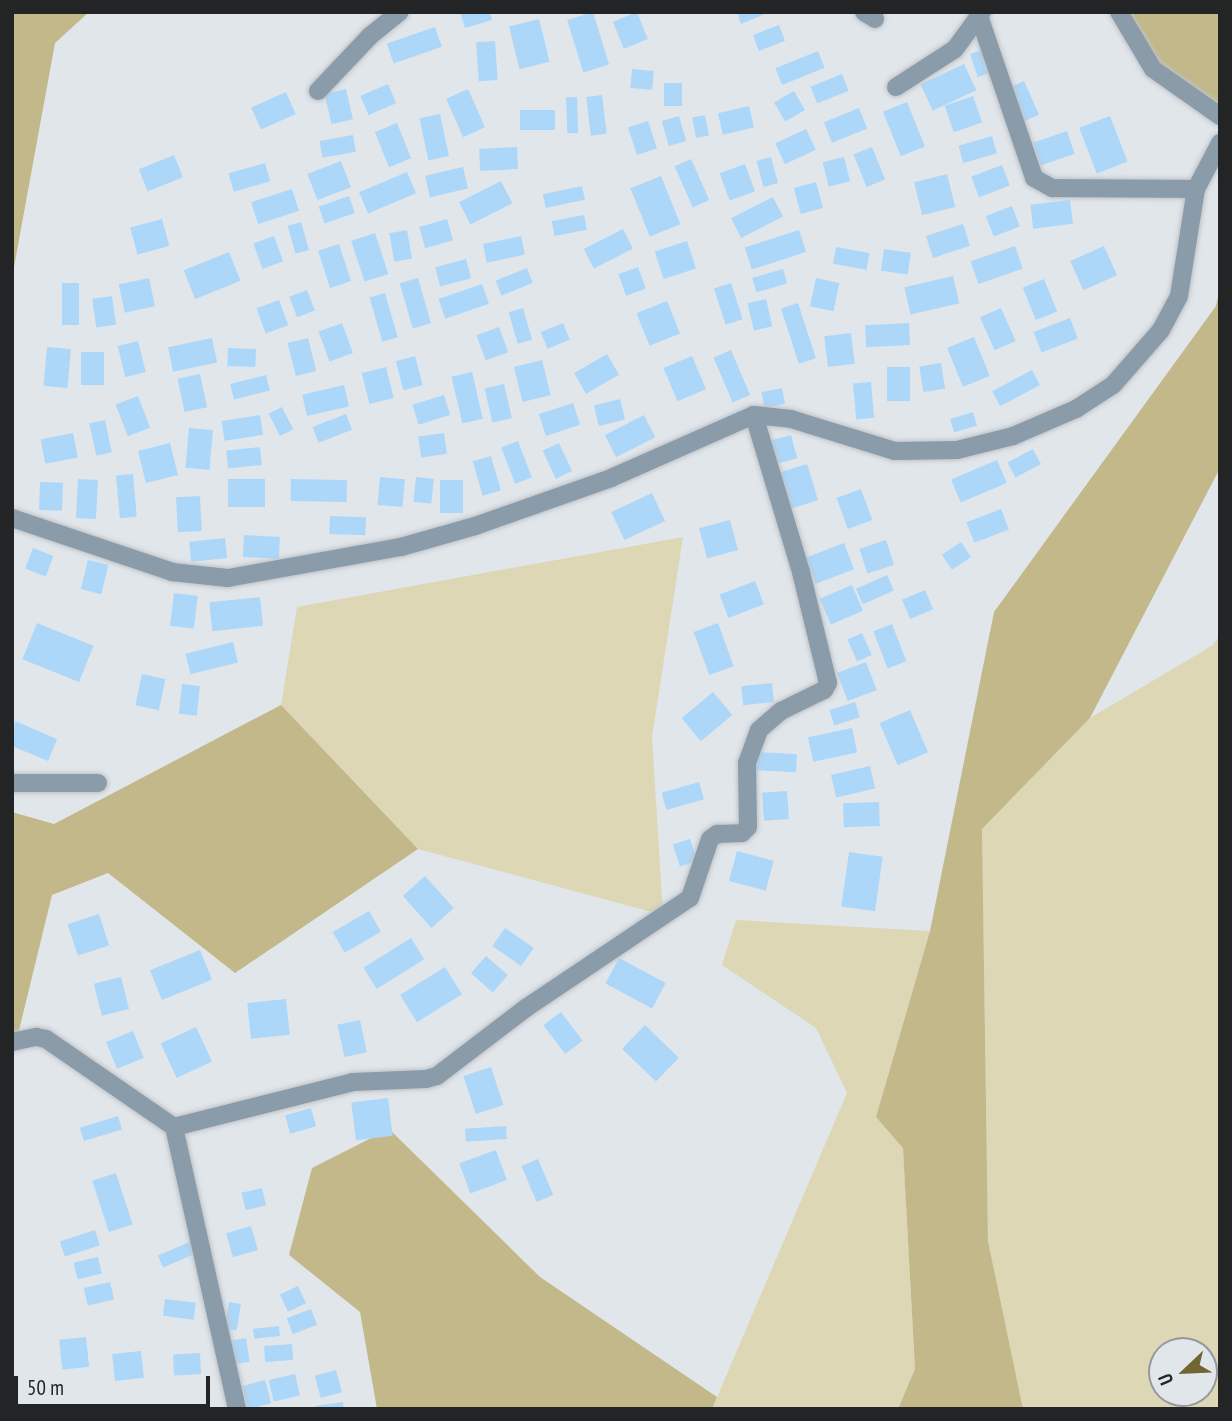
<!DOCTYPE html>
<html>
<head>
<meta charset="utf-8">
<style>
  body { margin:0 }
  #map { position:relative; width:1232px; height:1421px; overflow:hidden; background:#e1e6eb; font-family:"PT Sans Narrow",sans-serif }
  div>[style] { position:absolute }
  .green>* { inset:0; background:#ddd7b5 }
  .forest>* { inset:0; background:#c2b889 }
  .building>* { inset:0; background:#add7f9; transform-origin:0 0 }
  .roads { filter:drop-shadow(0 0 2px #bfc3c7) drop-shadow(0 0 2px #bfc3c7) }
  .minor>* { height:18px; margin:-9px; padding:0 9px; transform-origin:9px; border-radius:9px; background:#8a9ba9 }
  span { translate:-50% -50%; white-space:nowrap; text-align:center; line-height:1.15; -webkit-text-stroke:5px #e1e6eb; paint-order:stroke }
  .frame { position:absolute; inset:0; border:14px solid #222425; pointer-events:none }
  .north { position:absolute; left:1148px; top:1337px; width:70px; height:70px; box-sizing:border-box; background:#e1e6eb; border:2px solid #95989c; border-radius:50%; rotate:247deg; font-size:19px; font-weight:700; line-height:28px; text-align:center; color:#222425 }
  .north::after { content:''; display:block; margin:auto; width:24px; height:32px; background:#716633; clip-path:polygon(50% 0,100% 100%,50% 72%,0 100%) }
  .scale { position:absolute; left:14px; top:1376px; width:196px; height:32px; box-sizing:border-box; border:4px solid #222425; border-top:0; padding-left:9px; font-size:21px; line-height:24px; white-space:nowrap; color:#222425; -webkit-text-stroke:5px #e1e6eb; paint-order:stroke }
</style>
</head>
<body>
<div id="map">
  <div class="green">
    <i style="clip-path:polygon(683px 537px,652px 737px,663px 915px,418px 849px,281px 705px,297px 607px)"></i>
    <i style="clip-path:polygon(evenodd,1220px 635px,1220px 1409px,1023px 1409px,988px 1241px,982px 829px,1090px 718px,1213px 645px,1220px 635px,1162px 1351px,1204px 1351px,1204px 1393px,1162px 1393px,1162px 1351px)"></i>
    <i style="clip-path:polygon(736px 920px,930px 931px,876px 1117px,903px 1147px,915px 1369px,898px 1409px,712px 1409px,847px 1093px,816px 1028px,722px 965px)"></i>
  </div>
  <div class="forest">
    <i style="clip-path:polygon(12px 12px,89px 12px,55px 43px,12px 278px)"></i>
    <i style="clip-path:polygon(1112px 12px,1220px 12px,1220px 123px,1155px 76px)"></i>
    <i style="clip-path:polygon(1220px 288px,1220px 468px,1090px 718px,982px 829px,988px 1241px,1023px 1409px,898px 1409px,915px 1369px,903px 1148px,876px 1117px,930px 931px,994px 612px,1216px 306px)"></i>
    <i style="clip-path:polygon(281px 705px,418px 849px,235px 973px,108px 873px,52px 895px,12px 1059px,12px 812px,54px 824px)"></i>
    <i style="clip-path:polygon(389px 1129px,540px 1277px,717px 1397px,712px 1409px,377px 1409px,360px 1312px,289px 1255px,312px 1168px)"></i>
  </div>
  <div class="building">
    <i style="clip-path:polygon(460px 12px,490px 12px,492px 20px,465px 28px)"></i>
    <i style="left:593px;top:12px;width:55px;height:27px;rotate:73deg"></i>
    <i style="left:637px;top:12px;width:29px;height:26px;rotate:68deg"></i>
    <i style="clip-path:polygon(737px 12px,770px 12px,741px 24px)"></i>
    <i style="left:539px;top:19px;width:44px;height:31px;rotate:76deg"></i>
    <i style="left:779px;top:25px;width:17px;height:28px;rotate:69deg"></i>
    <i style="left:435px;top:27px;width:21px;height:51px;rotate:71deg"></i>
    <i style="left:495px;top:41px;width:39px;height:19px;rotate:86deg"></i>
    <i style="left:988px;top:48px;width:24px;height:19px;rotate:71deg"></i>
    <i style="left:818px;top:51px;width:18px;height:46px;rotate:68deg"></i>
    <i style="left:964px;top:64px;width:29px;height:48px;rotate:65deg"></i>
    <i style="left:632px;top:69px;width:22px;height:19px;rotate:5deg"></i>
    <i style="left:842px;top:74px;width:18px;height:34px;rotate:68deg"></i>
    <i style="left:1024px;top:81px;width:37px;height:18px;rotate:66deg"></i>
    <i style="left:664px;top:83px;width:18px;height:23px"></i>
    <i style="left:388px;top:84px;width:21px;height:30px;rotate:67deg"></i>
    <i style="left:346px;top:89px;width:31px;height:22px;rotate:77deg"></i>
    <i style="left:468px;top:89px;width:42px;height:24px;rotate:66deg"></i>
    <i style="left:794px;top:91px;width:22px;height:23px;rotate:60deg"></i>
    <i style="left:286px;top:92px;width:24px;height:38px;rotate:66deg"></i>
    <i style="left:602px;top:95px;width:39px;height:16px;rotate:83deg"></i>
    <i style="left:973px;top:96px;width:28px;height:30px;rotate:71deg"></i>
    <i style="left:577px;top:97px;width:36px;height:11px;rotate:88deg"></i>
    <i style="left:907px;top:102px;width:48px;height:26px;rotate:68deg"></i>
    <i style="left:749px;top:106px;width:22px;height:32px;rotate:77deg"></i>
    <i style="left:859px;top:108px;width:22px;height:38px;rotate:68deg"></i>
    <i style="left:555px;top:110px;width:20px;height:35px;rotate:90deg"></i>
    <i style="left:440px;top:114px;width:43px;height:21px;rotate:78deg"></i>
    <i style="left:705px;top:115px;width:21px;height:13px;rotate:79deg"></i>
    <i style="left:679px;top:116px;width:26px;height:18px;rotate:74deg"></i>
    <i style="left:1110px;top:116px;width:49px;height:33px;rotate:69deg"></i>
    <i style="left:648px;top:121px;width:29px;height:21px;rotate:72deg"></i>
    <i style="left:397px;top:123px;width:38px;height:24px;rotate:68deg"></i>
    <i style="left:806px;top:129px;width:23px;height:34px;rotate:65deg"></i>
    <i style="left:1067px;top:131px;width:24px;height:36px;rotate:71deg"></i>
    <i style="left:353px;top:135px;width:17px;height:34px;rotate:80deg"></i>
    <i style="left:992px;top:136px;width:18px;height:35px;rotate:74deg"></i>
    <i style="left:517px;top:147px;width:22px;height:38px;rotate:87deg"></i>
    <i style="left:872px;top:147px;width:35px;height:20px;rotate:68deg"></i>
    <i style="left:174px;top:155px;width:24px;height:38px;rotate:68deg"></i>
    <i style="left:771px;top:157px;width:27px;height:15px;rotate:75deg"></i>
    <i style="left:844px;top:157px;width:25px;height:22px;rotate:76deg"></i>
    <i style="left:691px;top:159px;width:45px;height:18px;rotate:66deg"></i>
    <i style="left:341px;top:161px;width:28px;height:36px;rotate:69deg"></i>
    <i style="left:265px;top:163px;width:19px;height:38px;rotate:74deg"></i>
    <i style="left:745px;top:164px;width:29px;height:27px;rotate:70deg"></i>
    <i style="left:1002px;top:165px;width:22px;height:33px;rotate:69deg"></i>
    <i style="left:463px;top:167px;width:22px;height:39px;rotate:77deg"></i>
    <i style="left:407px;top:172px;width:23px;height:52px;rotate:67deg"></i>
    <i style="left:947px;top:174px;width:34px;height:34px;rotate:76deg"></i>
    <i style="left:661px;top:176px;width:52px;height:33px;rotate:68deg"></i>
    <i style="left:501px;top:181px;width:25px;height:47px;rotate:63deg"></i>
    <i style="left:816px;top:182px;width:27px;height:23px;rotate:75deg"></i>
    <i style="left:582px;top:186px;width:14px;height:40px;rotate:78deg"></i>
    <i style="left:292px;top:189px;width:23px;height:43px;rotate:72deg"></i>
    <i style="left:349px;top:196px;width:18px;height:32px;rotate:71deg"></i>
    <i style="left:773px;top:197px;width:22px;height:47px;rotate:63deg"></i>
    <i style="left:1070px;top:200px;width:24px;height:40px;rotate:83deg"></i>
    <i style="left:1012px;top:206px;width:22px;height:28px;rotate:69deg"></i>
    <i style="left:584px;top:215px;width:15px;height:33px;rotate:79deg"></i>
    <i style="left:162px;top:219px;width:28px;height:33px;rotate:75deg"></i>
    <i style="left:447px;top:219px;width:22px;height:29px;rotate:74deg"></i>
    <i style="left:301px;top:222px;width:29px;height:14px;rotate:74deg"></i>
    <i style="left:963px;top:224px;width:23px;height:39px;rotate:72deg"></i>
    <i style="left:623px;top:229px;width:22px;height:44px;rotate:63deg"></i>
    <i style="left:407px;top:230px;width:29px;height:18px;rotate:80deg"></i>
    <i style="left:799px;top:230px;width:23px;height:57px;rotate:72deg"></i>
    <i style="left:375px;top:233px;width:43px;height:25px;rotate:72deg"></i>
    <i style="left:274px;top:236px;width:27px;height:22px;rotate:70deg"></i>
    <i style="left:521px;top:236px;width:19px;height:39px;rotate:78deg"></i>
    <i style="left:687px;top:241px;width:29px;height:34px;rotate:72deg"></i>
    <i style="left:339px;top:244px;width:39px;height:22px;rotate:72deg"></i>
    <i style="left:1015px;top:246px;width:24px;height:47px;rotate:71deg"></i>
    <i style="left:1104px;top:246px;width:32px;height:37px;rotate:66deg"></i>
    <i style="left:836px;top:247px;width:34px;height:17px;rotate:10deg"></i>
    <i style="left:884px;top:249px;width:27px;height:22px;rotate:8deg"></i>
    <i style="left:229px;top:252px;width:31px;height:49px;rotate:68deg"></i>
    <i style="left:466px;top:259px;width:20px;height:32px;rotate:75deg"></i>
    <i style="left:638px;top:267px;width:23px;height:21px;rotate:70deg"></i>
    <i style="left:527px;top:268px;width:16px;height:34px;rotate:68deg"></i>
    <i style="left:783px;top:269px;width:15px;height:32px;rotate:74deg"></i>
    <i style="left:953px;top:276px;width:28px;height:50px;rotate:77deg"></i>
    <i style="left:149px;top:278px;width:29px;height:31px;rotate:78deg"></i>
    <i style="left:418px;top:278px;width:47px;height:19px;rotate:74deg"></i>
    <i style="left:816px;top:278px;width:24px;height:29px;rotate:12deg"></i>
    <i style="left:1044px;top:279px;width:35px;height:23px;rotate:68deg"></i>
    <i style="left:62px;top:283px;width:17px;height:42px"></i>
    <i style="left:731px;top:283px;width:38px;height:18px;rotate:72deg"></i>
    <i style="left:482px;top:284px;width:21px;height:46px;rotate:71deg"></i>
    <i style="left:307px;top:290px;width:22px;height:19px;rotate:69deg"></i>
    <i style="left:385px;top:293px;width:46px;height:16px;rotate:74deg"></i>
    <i style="left:112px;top:296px;width:29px;height:20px;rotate:82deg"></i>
    <i style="left:766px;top:299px;width:28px;height:19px;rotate:77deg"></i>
    <i style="left:279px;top:300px;width:27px;height:24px;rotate:70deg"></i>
    <i style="left:667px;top:301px;width:35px;height:33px;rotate:68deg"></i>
    <i style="left:798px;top:303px;width:58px;height:18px;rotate:72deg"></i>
    <i style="left:523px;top:308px;width:33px;height:15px;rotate:74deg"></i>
    <i style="left:1001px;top:308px;width:36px;height:23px;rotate:66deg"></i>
    <i style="left:1070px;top:318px;width:22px;height:39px;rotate:69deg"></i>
    <i style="left:342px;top:323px;width:32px;height:25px;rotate:70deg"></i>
    <i style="left:563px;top:323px;width:18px;height:24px;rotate:68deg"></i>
    <i style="left:909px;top:323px;width:22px;height:44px;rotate:87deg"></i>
    <i style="left:499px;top:327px;width:27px;height:24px;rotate:70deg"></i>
    <i style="left:851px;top:333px;width:31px;height:27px;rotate:83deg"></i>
    <i style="left:974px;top:337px;width:42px;height:29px;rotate:68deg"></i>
    <i style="left:212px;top:338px;width:25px;height:45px;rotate:78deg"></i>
    <i style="left:308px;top:338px;width:34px;height:21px;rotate:76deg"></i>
    <i style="left:138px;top:341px;width:32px;height:21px;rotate:76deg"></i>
    <i style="left:47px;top:347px;width:24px;height:39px;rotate:5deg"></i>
    <i style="left:228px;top:348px;width:28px;height:18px;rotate:2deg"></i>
    <i style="left:731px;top:350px;width:49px;height:19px;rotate:67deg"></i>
    <i style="left:81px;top:352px;width:23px;height:33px"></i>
    <i style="left:607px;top:354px;width:24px;height:38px;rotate:60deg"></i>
    <i style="left:415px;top:356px;width:30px;height:20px;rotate:75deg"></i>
    <i style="left:692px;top:356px;width:36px;height:31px;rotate:67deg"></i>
    <i style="left:542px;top:360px;width:36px;height:29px;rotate:76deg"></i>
    <i style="left:941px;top:363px;width:26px;height:22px;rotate:81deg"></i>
    <i style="left:386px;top:367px;width:32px;height:25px;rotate:76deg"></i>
    <i style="left:910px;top:367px;width:34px;height:23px;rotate:90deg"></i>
    <i style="left:1032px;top:370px;width:17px;height:45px;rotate:62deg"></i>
    <i style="left:472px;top:372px;width:48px;height:21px;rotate:77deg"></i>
    <i style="left:200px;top:374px;width:34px;height:23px;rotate:78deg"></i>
    <i style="left:266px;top:375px;width:16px;height:37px;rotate:76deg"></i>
    <i style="left:871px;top:382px;width:36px;height:18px;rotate:85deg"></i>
    <i style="left:504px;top:384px;width:35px;height:20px;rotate:77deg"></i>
    <i style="left:344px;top:385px;width:22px;height:43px;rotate:77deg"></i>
    <i style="left:782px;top:388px;width:16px;height:21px;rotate:79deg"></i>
    <i style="left:444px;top:395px;width:21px;height:33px;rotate:73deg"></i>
    <i style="left:138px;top:396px;width:34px;height:24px;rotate:69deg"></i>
    <i style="left:620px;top:399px;width:21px;height:27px;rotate:76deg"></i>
    <i style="left:573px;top:403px;width:23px;height:36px;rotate:72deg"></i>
    <i style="left:282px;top:407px;width:25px;height:15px;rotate:63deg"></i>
    <i style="left:973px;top:412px;width:14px;height:24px;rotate:73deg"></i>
    <i style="left:346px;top:414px;width:17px;height:36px;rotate:69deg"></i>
    <i style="left:260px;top:415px;width:20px;height:39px;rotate:81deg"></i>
    <i style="left:644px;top:415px;width:25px;height:44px;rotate:63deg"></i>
    <i style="left:105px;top:420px;width:33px;height:16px;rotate:78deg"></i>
    <i style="left:189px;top:428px;width:24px;height:40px;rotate:5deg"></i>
    <i style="left:73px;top:433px;width:25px;height:33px;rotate:79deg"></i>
    <i style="left:444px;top:433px;width:21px;height:26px;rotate:82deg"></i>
    <i style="left:791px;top:435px;width:24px;height:26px;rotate:75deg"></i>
    <i style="left:518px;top:441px;width:39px;height:18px;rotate:69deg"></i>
    <i style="left:170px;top:443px;width:33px;height:33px;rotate:76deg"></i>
    <i style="left:559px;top:443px;width:31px;height:18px;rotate:65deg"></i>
    <i style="left:260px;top:447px;width:18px;height:34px;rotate:84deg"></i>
    <i style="left:1033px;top:449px;width:17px;height:29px;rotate:62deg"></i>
    <i style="left:491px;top:456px;width:36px;height:19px;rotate:74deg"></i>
    <i style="left:997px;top:460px;width:25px;height:50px;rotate:67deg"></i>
    <i style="left:807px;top:464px;width:38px;height:33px;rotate:73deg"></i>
    <i style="left:133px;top:474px;width:43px;height:17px;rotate:85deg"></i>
    <i style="left:380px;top:477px;width:25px;height:28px;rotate:5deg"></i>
    <i style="left:416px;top:477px;width:18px;height:25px;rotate:6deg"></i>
    <i style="left:78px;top:479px;width:20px;height:39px;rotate:3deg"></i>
    <i style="left:228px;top:479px;width:37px;height:28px"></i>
    <i style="left:291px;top:479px;width:56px;height:22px;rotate:1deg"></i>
    <i style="left:440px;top:480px;width:23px;height:33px"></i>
    <i style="left:40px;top:482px;width:23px;height:28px;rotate:2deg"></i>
    <i style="left:861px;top:489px;width:33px;height:26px;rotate:70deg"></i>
    <i style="left:652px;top:493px;width:31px;height:45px;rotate:65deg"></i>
    <i style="left:200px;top:496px;width:35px;height:24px;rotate:87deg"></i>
    <i style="left:1001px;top:509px;width:22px;height:37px;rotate:69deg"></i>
    <i style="left:330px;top:516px;width:36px;height:18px;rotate:2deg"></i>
    <i style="left:730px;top:520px;width:31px;height:32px;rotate:75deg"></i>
    <i style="left:244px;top:535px;width:36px;height:22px;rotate:3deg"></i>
    <i style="left:225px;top:538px;width:20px;height:36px;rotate:84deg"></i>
    <i style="left:886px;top:540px;width:26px;height:28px;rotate:72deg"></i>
    <i style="left:961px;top:542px;width:18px;height:23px;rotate:56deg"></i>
    <i style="left:844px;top:543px;width:28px;height:41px;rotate:69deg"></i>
    <i style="left:33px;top:548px;width:22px;height:22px;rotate:21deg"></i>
    <i style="left:88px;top:560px;width:21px;height:30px;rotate:14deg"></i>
    <i style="left:887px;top:575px;width:17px;height:34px;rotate:66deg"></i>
    <i style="left:755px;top:581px;width:25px;height:38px;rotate:69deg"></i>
    <i style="left:852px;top:585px;width:28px;height:35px;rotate:67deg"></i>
    <i style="left:925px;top:590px;width:21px;height:25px;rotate:67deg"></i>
    <i style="left:174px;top:593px;width:24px;height:33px;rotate:7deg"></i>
    <i style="left:260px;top:597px;width:29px;height:51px;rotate:84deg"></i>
    <i style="left:37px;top:623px;width:61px;height:39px;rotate:22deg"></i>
    <i style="left:718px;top:623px;width:46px;height:26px;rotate:70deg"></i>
    <i style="left:892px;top:624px;width:40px;height:20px;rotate:69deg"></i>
    <i style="left:862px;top:633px;width:24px;height:16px;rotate:66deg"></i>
    <i style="left:233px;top:642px;width:21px;height:49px;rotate:76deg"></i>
    <i style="left:866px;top:662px;width:30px;height:31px;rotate:69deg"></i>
    <i style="left:142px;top:674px;width:24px;height:32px;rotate:12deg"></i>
    <i style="left:772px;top:683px;width:19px;height:31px;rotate:84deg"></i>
    <i style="left:182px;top:684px;width:18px;height:30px;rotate:6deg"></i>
    <i style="left:713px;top:692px;width:30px;height:41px;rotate:50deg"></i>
    <i style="left:855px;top:702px;width:16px;height:27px;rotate:72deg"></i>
    <i style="left:910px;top:710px;width:46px;height:33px;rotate:67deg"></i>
    <i style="clip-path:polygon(15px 721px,57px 739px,48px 761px,12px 746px)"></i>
    <i style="left:852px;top:728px;width:25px;height:45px;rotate:78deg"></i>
    <i style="left:755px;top:752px;width:42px;height:18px;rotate:3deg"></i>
    <i style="left:870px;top:766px;width:23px;height:40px;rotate:77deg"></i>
    <i style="left:699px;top:782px;width:18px;height:39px;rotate:74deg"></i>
    <i style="left:787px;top:791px;width:28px;height:25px;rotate:86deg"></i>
    <i style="left:879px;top:802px;width:24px;height:36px;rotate:88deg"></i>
    <i style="left:690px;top:839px;width:23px;height:18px;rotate:72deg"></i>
    <i style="left:737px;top:851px;width:38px;height:31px;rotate:15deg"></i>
    <i style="left:849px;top:852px;width:34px;height:55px;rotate:8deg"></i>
    <i style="left:425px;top:876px;width:43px;height:30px;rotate:48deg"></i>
    <i style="left:369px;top:911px;width:24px;height:42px;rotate:60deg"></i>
    <i style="left:99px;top:914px;width:33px;height:33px;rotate:72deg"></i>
    <i style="left:505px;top:928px;width:35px;height:22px;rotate:35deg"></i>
    <i style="left:411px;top:938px;width:25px;height:56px;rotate:58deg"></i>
    <i style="left:200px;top:950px;width:32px;height:54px;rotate:68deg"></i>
    <i style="left:486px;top:956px;width:29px;height:23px;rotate:41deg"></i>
    <i style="left:619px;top:958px;width:53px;height:29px;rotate:28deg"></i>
    <i style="left:445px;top:967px;width:32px;height:53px;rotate:58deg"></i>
    <i style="left:121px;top:977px;width:33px;height:28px;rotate:76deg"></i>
    <i style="left:286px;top:999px;width:36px;height:39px;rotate:84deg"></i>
    <i style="left:561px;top:1012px;width:36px;height:22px;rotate:53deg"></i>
    <i style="left:360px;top:1020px;width:33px;height:23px;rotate:78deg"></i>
    <i style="left:645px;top:1025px;width:47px;height:33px;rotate:44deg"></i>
    <i style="left:196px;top:1027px;width:38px;height:39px;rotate:65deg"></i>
    <i style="left:133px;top:1031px;width:29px;height:29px;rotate:68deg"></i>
    <i style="left:491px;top:1067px;width:40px;height:29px;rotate:72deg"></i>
    <i style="left:388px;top:1098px;width:38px;height:37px;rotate:83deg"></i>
    <i style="left:311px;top:1108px;width:19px;height:27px;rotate:74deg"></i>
    <i style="left:118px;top:1116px;width:14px;height:40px;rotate:73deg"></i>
    <i style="left:506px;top:1126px;width:13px;height:41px;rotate:86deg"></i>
    <i style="left:496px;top:1150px;width:32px;height:39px;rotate:70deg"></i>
    <i style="left:538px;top:1159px;width:39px;height:18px;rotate:67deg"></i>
    <i style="left:116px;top:1173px;width:54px;height:25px;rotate:72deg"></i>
    <i style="left:262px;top:1188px;width:18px;height:21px;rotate:77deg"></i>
    <i style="left:251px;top:1226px;width:25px;height:26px;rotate:74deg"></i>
    <i style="left:95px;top:1230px;width:16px;height:37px;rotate:72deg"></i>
    <i style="left:192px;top:1241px;width:13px;height:37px;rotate:67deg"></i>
    <i style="left:98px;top:1257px;width:17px;height:25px;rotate:77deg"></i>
    <i style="left:110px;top:1282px;width:18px;height:27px;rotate:77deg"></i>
    <i style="left:298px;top:1286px;width:19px;height:20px;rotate:65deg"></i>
    <i style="left:165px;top:1299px;width:31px;height:17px;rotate:7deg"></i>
    <i style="left:229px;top:1302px;width:12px;height:27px;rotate:9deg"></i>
    <i style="left:311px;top:1309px;width:17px;height:26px;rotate:69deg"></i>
    <i style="left:279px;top:1326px;width:10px;height:26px;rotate:84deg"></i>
    <i style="left:86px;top:1337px;width:30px;height:27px;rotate:84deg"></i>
    <i style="left:246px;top:1338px;width:24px;height:16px;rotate:81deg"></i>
    <i style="left:292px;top:1344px;width:16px;height:28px;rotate:86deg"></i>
    <i style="left:141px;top:1351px;width:27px;height:29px;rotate:84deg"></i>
    <i style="left:200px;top:1353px;width:21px;height:27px;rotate:87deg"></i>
    <i style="left:336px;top:1370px;width:23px;height:22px;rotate:75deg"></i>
    <i style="left:295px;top:1374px;width:22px;height:27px;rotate:77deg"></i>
    <i style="left:265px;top:1380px;width:24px;height:24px;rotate:75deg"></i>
    <i style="clip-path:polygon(343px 1402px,344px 1409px,316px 1409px,315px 1406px)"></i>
  </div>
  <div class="roads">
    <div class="minor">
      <i style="left:864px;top:12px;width:13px;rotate:32deg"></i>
      <i style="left:1119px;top:12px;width:66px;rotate:59.2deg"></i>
      <i style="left:1153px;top:69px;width:82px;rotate:35deg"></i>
      <i style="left:979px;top:16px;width:171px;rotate:71.2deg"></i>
      <i style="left:1034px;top:178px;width:21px;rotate:29deg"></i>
      <i style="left:1052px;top:188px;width:144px;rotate:0.4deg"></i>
      <i style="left:896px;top:87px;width:70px;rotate:-32.8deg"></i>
      <i style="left:955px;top:49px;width:46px;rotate:-53.9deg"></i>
      <i style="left:318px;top:91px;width:76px;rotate:-46.6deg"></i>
      <i style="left:370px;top:36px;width:38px;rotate:-39deg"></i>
      <i style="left:12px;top:518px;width:169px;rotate:18.6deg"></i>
      <i style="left:172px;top:572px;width:56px;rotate:6.1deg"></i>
      <i style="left:228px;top:578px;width:176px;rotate:-10.2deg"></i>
      <i style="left:401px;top:547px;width:77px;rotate:-15.8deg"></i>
      <i style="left:475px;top:526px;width:144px;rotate:-19.4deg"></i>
      <i style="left:611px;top:478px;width:156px;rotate:-23.8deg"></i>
      <i style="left:754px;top:415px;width:37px;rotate:6deg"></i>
      <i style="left:791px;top:419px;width:109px;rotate:17.1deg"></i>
      <i style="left:895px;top:451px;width:62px;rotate:-0.9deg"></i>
      <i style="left:957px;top:450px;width:58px;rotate:-14deg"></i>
      <i style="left:1013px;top:436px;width:69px;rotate:-23.2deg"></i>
      <i style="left:1076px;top:409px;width:44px;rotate:-33deg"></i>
      <i style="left:1113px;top:385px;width:73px;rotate:-48.9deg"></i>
      <i style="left:1161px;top:330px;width:38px;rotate:-62deg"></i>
      <i style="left:1179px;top:296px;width:108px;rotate:-81deg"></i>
      <i style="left:1196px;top:189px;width:52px;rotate:-62.4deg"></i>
      <i style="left:12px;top:783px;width:86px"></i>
      <i style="left:12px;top:1042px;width:25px;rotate:-12deg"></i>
      <i style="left:36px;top:1037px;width:10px;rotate:11deg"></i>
      <i style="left:46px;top:1039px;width:155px;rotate:34.5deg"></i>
      <i style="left:174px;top:1127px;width:289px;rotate:77.4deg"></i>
      <i style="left:174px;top:1127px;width:185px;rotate:-14.1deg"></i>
      <i style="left:353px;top:1082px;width:73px;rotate:-2.4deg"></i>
      <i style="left:426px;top:1079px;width:11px;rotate:-15deg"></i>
      <i style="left:437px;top:1076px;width:112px;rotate:-37.4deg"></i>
      <i style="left:526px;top:1008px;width:197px;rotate:-33.9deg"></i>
      <i style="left:690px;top:898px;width:62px;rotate:-71.3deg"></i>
      <i style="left:710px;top:839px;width:9px;rotate:-36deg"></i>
      <i style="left:717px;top:834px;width:25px;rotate:-2deg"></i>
      <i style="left:742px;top:833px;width:8px;rotate:-45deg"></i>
      <i style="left:748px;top:827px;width:64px;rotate:-90.9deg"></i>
      <i style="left:747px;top:763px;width:35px;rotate:-70deg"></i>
      <i style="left:759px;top:730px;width:29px;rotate:-41deg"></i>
      <i style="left:781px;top:711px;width:48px;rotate:-26deg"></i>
      <i style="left:824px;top:690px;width:8px;rotate:-60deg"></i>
      <i style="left:828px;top:683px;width:114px;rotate:-103.7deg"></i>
      <i style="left:801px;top:572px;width:164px;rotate:-106.7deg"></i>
    </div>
  </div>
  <div class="frame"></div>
  <div class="north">U</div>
  <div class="scale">50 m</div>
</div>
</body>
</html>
